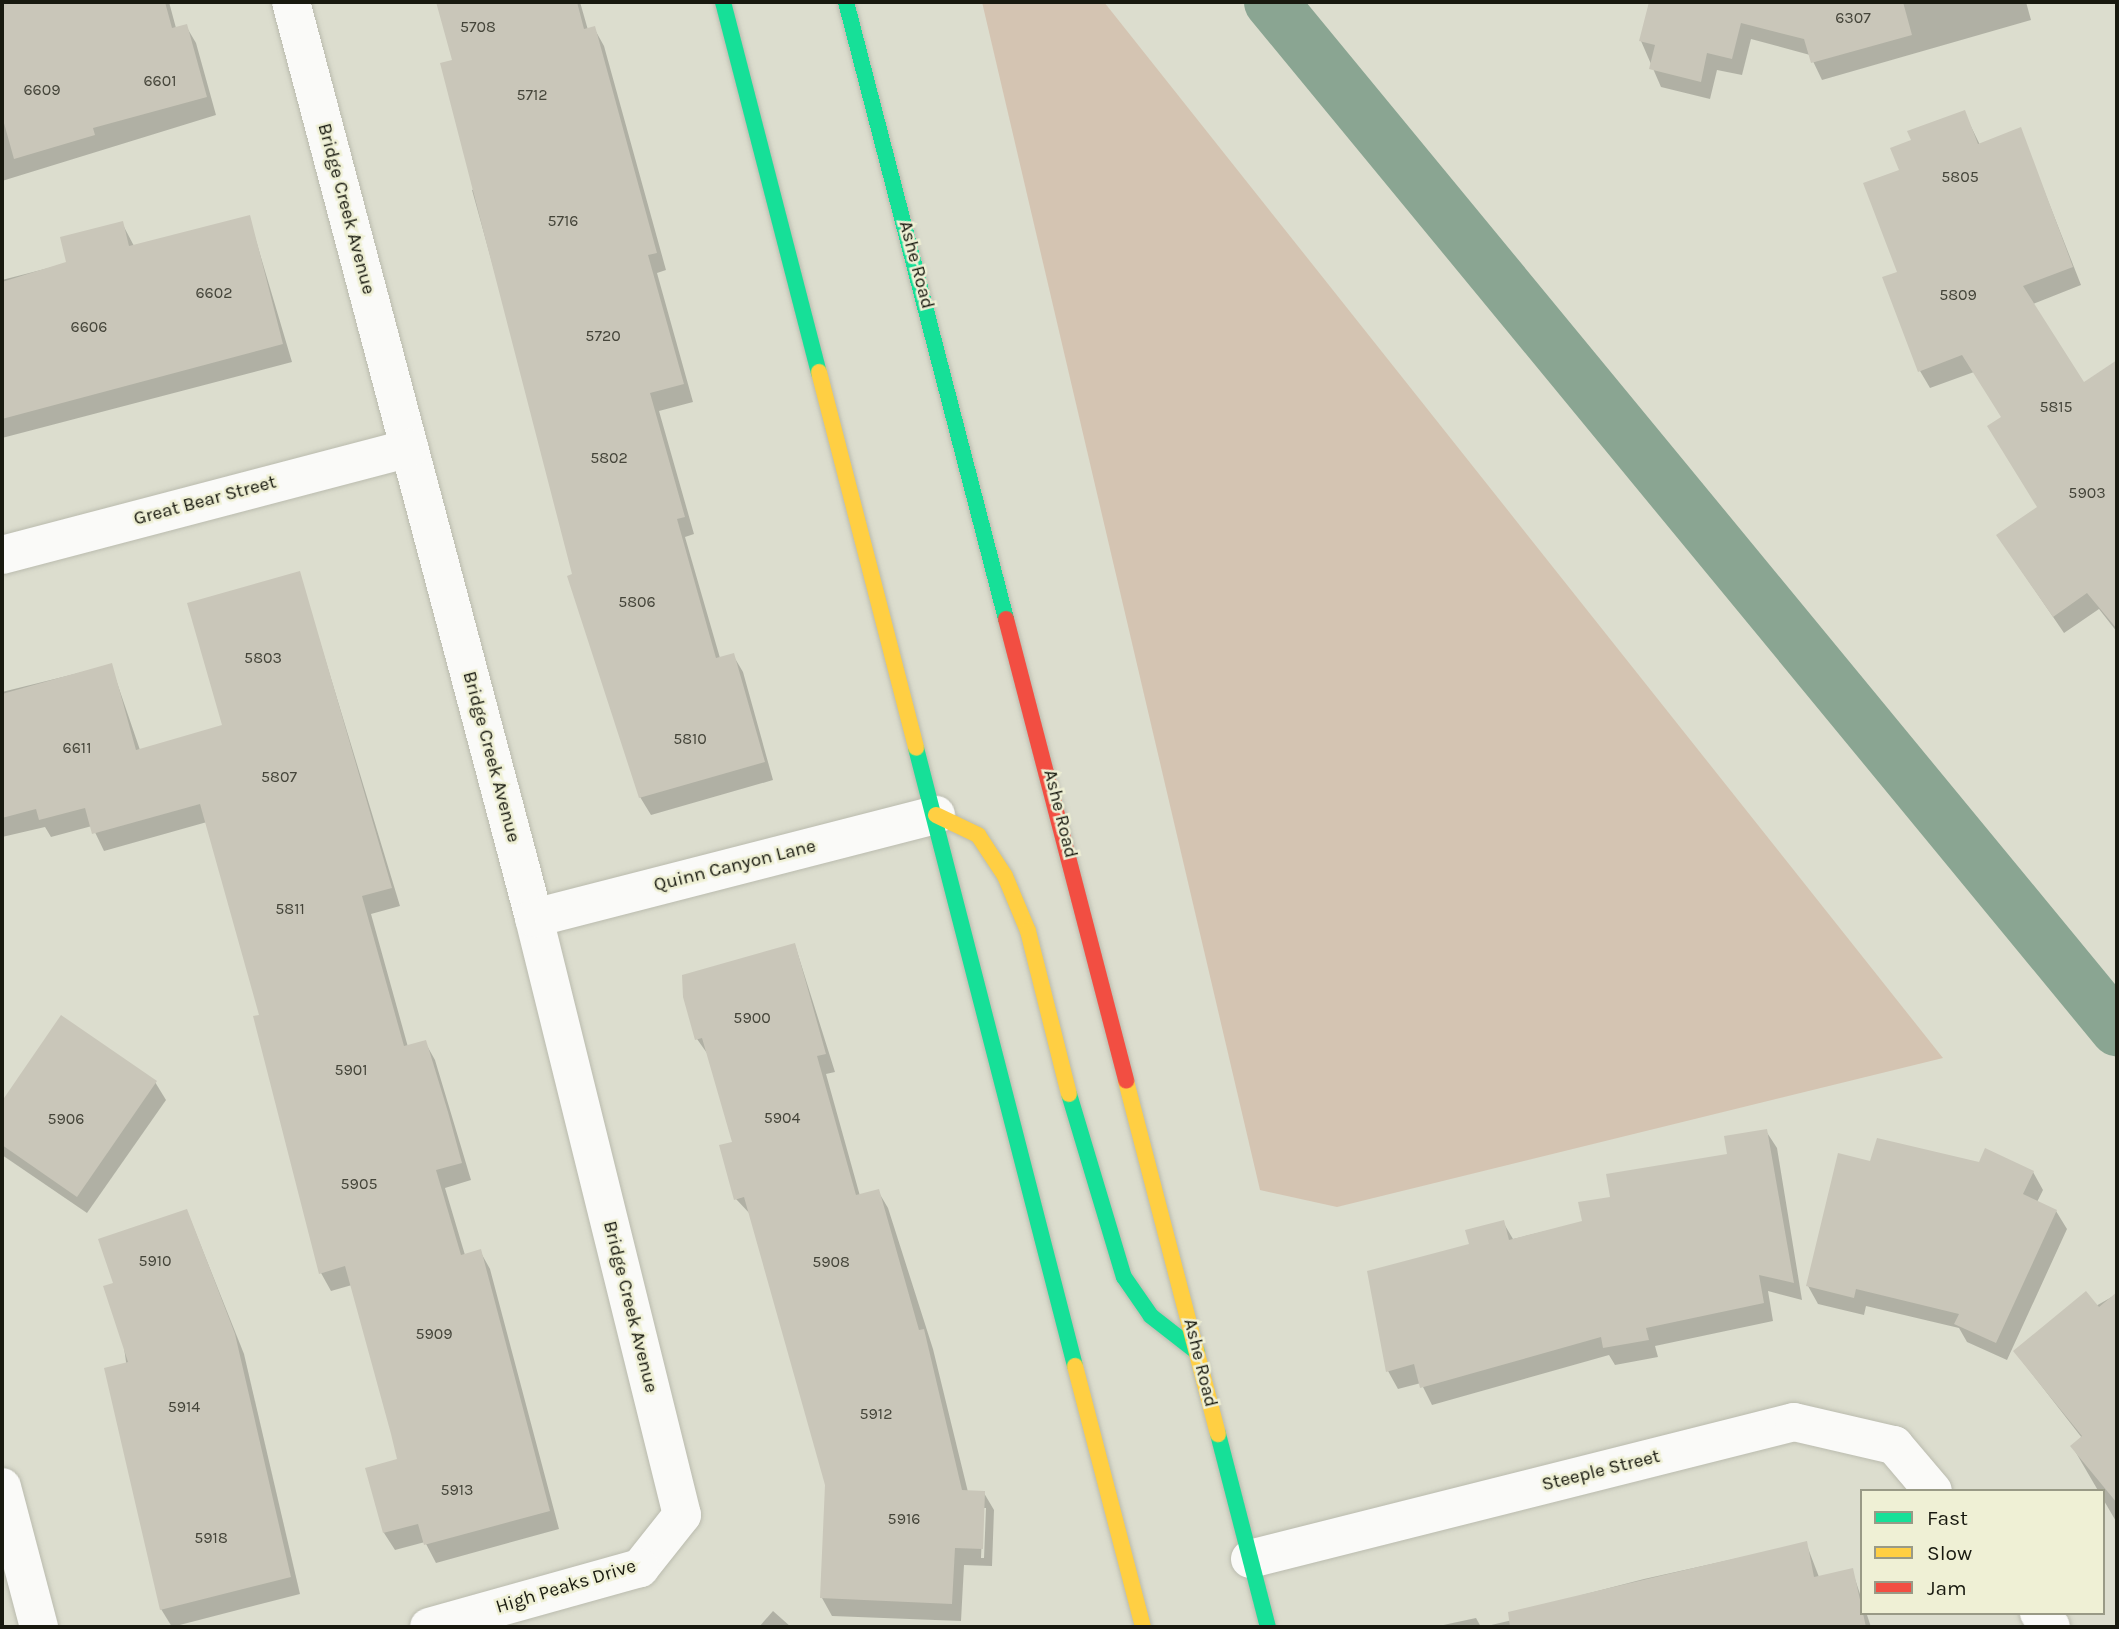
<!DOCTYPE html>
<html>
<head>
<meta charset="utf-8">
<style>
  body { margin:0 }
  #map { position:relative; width:2119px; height:1629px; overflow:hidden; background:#dcddce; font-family:Karla,sans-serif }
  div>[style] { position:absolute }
  .green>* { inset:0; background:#d4c4b2 }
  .shadow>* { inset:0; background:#0003 }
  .canal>* { height:54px; margin:-27px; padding:0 27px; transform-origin:27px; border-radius:27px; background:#8aa592 }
  .building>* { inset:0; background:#c9c6b9 }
  .roads { filter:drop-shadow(0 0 2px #babbae) drop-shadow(0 0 2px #babbae) }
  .street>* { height:38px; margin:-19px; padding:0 19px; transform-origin:19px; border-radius:19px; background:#fafaf8 }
  .fast>* { height:16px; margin:-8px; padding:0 8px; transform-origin:8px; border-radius:8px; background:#16e098 }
  .slow>* { height:16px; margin:-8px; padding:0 8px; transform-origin:8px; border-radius:8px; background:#ffcf43 }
  .jam>* { height:16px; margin:-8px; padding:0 8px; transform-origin:8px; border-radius:8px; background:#f24e42 }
  span { translate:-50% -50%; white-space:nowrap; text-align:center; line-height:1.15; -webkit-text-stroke:5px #eff0d5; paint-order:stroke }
  .number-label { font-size:16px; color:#45453a }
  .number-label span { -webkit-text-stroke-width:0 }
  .street-label { font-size:19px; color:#18190f }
  .frame { position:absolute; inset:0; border:4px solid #18190f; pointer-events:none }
  .legend { position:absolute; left:1860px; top:1489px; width:245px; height:126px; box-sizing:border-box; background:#eff0d5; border:2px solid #999a86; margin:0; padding:9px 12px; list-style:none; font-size:21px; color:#18190f }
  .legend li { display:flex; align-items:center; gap:14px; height:35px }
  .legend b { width:35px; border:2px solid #999a86 }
</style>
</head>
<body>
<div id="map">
  <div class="green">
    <i style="clip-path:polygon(982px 2px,1104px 2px,1943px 1058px,1337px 1207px,1260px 1190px)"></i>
  </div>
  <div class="shadow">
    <i style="clip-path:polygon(169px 2px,176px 28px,186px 26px,196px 43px,216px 115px,2px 181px,2px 3px)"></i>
    <i style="clip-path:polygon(438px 2px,580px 2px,588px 30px,594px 28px,604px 46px,666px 270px,657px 273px,693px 402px,659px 411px,694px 534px,685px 537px,720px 658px,733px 655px,743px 672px,773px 780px,651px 815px,640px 797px,472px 190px,477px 189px,454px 61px)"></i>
    <i style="clip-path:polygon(1650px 2px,2026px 2px,2031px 20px,1822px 80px,1810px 55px,1751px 39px,1742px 75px,1717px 70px,1710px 99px,1661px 87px,1641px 41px)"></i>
    <i style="clip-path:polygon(1964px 112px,1980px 145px,2020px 129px,2081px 285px,2033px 304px,2083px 385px,2117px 366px,2117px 632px,2099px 609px,2064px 633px,1998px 536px,2039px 508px,2003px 418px,1974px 372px,1930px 388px,1920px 371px,1899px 273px,1901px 171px,1913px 141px)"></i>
    <i style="clip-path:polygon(249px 217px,292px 362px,2px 438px,2px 280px,68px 263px,122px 223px,134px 246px)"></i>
    <i style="clip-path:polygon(299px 573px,400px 906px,371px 914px,408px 1047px,425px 1042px,435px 1060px,471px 1180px,445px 1188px,465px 1255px,480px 1251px,490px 1269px,559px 1529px,436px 1563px,425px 1542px,395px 1550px,384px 1533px,367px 1469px,399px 1460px,352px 1285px,331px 1291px,321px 1273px,261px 1016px,207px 822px,104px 851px,92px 826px,51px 837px,45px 827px,2px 837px,2px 692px,111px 665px,140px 750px,224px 727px)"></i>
    <i style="clip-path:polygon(evenodd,795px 945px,835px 1072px,826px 1074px,860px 1196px,878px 1191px,888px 1208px,933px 1349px,968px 1492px,984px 1493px,994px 1510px,992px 1566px,964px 1565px,961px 1621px,832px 1616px,822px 1598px,827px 1485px,751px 1215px,736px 1199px,734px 1143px,709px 1056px,697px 1039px,795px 945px,983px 1508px,986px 1508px,984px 1558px,981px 1558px,983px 1508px)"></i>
    <i style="clip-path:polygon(62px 1018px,155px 1082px,166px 1100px,87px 1213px,2px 1155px,2px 1104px)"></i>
    <i style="clip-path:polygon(1766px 1131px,1777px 1148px,1802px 1300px,1768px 1291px,1773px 1321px,1655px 1346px,1658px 1357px,1615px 1365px,1609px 1355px,1432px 1405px,1421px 1383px,1398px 1389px,1388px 1371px,1471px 1245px,1503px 1222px,1513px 1239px,1584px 1222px,1612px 1198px,1729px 1155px)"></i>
    <i style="clip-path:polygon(1872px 1163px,1980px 1164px,2033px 1172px,2043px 1190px,2037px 1202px,2056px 1211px,2067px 1229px,2007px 1360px,1967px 1342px,1959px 1328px,1866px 1306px,1864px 1315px,1818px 1304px,1808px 1286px)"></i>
    <i style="clip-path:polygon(187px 1211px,244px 1354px,300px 1594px,172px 1627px,161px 1609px,115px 1284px)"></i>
    <i style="clip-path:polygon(2117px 1294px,2117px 1523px,2072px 1446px,2082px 1438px,2015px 1352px)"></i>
    <i style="clip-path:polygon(1806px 1543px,1819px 1577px,1852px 1570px,1871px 1627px,1483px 1627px,1583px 1603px,1582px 1595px,1644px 1579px)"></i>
    <i style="clip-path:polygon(773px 1611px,791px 1627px,759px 1627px)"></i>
    <i style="clip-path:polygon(1476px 1618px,1481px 1627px,1434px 1627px)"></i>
  </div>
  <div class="canal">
    <i style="left:1271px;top:2px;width:1331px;rotate:50.52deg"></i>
  </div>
  <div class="building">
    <i style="clip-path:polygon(2px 2px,165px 2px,172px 28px,187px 24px,207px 97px,93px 128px,95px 135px,14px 159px,2px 116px)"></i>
    <i style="clip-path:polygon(436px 2px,577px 2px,584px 29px,595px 26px,657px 253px,648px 255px,684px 384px,650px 393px,685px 517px,677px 519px,716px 658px,734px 653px,765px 762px,639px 798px,567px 576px,572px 574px,440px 63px,452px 60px)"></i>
    <i style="clip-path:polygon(1649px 2px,1903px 2px,1912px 35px,1811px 63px,1804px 39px,1741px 23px,1732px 59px,1707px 53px,1701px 82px,1649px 69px,1655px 45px,1639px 41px)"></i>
    <i style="clip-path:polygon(1965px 110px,1978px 144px,2021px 127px,2073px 267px,2023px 286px,2084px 382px,2117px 360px,2117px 629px,2087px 593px,2053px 617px,1996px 535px,2037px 507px,1987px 426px,2001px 417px,1962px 355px,1918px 372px,1882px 277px,1897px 272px,1863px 183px,1899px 170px,1890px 148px,1911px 140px,1907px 131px)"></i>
    <i style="clip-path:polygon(250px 215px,283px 344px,2px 419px,2px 282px,66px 262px,60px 237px,123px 221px,129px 246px)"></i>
    <i style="clip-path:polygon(300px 571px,392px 888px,362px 896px,404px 1046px,426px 1040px,448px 1112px,462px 1163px,436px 1170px,461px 1255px,481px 1249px,550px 1511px,424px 1545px,418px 1524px,383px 1533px,365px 1468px,397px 1459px,391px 1434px,345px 1266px,319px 1274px,253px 1016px,259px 1015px,200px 804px,92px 834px,85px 808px,39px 820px,36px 809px,2px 818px,2px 694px,112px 663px,136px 750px,222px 725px,187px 603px)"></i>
    <i style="clip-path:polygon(795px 943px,826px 1054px,817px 1056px,856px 1195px,879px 1189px,919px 1330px,924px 1329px,962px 1490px,985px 1491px,983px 1549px,955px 1548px,952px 1604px,820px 1598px,825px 1485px,744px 1197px,734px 1200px,719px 1145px,732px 1142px,702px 1038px,695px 1040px,683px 997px,682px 975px)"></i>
    <i style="clip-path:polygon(61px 1015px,157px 1081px,77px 1197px,2px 1145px,2px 1101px)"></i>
    <i style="clip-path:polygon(1767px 1129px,1794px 1283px,1759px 1275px,1764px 1303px,1646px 1328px,1649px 1340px,1603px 1348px,1601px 1337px,1420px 1388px,1414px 1364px,1386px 1372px,1367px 1271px,1469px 1244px,1465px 1230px,1504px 1220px,1509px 1240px,1582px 1221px,1578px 1202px,1610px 1197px,1606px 1174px,1727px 1154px,1724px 1136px)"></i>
    <i style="clip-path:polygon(1877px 1138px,1979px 1162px,1985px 1148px,2034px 1171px,2023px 1194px,2057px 1210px,1996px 1343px,1954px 1324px,1959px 1314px,1856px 1289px,1854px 1298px,1806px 1286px,1838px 1153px,1870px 1161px)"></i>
    <i style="clip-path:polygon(187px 1209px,235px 1334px,291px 1577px,160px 1610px,104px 1368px,128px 1362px,103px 1286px,113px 1283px,98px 1239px)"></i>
    <i style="clip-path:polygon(2086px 1291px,2099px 1307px,2117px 1292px,2117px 1503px,2070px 1446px,2082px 1436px,2013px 1351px)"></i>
    <i style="clip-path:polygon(1807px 1541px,1814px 1577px,1853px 1568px,1866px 1627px,1510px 1627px,1508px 1612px)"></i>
  </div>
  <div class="roads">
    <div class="street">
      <i style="left:291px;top:2px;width:948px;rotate:75.14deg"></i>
      <i style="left:534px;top:918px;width:615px;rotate:76.08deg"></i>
      <i style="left:682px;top:1515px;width:68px;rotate:128.4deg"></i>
      <i style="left:640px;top:1568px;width:219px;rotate:164.4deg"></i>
      <i style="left:2px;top:555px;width:421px;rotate:-14.7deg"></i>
      <i style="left:534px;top:918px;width:415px;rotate:-14.4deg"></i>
      <i style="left:2px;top:1487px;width:145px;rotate:75.2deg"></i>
      <i style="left:1250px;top:1559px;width:561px;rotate:-14.14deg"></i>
      <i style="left:1794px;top:1422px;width:103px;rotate:13deg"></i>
      <i style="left:1894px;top:1445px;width:60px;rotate:49.7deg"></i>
      <i style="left:2039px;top:1613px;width:18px;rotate:49deg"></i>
    </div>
    <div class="fast">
      <i style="left:723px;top:2px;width:382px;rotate:75.5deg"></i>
      <i style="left:846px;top:2px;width:637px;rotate:75.46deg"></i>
      <i style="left:916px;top:748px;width:638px;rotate:75.57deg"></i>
      <i style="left:1069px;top:1094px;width:191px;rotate:73.3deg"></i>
      <i style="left:1124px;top:1277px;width:47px;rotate:55.3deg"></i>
      <i style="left:1151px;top:1316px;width:58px;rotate:38deg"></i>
      <i style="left:1218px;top:1434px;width:199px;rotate:75.5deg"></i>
    </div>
    <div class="slow">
      <i style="left:819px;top:372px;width:388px;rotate:75.5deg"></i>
      <i style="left:936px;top:815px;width:47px;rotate:25.5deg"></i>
      <i style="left:978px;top:835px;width:49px;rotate:56.6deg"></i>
      <i style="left:1005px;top:876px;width:60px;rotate:67.3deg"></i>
      <i style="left:1028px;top:931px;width:168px;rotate:75.9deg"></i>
      <i style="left:1126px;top:1081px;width:365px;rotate:75.4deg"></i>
      <i style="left:1075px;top:1366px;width:270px;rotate:75.4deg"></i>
    </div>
    <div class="jam">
      <i style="left:1006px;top:619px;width:477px;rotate:75.4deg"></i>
    </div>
  </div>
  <div class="number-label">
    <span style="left:1853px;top:18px">6307</span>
    <span style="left:478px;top:27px">5708</span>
    <span style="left:160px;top:81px">6601</span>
    <span style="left:42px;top:90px">6609</span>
    <span style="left:532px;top:95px">5712</span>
    <span style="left:1960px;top:177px">5805</span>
    <span style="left:563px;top:221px">5716</span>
    <span style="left:214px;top:293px">6602</span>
    <span style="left:1958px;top:295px">5809</span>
    <span style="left:89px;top:327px">6606</span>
    <span style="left:603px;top:336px">5720</span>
    <span style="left:2056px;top:407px">5815</span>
    <span style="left:609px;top:458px">5802</span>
    <span style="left:2087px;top:493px">5903</span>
    <span style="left:637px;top:602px">5806</span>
    <span style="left:263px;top:658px">5803</span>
    <span style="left:690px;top:739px">5810</span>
    <span style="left:77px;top:748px">6611</span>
    <span style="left:279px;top:777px">5807</span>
    <span style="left:290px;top:909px">5811</span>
    <span style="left:752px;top:1018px">5900</span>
    <span style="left:351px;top:1070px">5901</span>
    <span style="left:782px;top:1118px">5904</span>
    <span style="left:66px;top:1119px">5906</span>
    <span style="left:359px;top:1184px">5905</span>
    <span style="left:155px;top:1261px">5910</span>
    <span style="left:831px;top:1262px">5908</span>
    <span style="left:434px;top:1334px">5909</span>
    <span style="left:184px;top:1407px">5914</span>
    <span style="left:876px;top:1414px">5912</span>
    <span style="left:457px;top:1490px">5913</span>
    <span style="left:904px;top:1519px">5916</span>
    <span style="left:211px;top:1538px">5918</span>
  </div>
  <div class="street-label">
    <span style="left:346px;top:209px;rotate:75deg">Bridge Creek Avenue</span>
    <span style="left:916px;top:265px;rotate:75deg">Ashe Road</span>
    <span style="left:205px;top:501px;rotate:-15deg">Great Bear Street</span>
    <span style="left:491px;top:757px;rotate:75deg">Bridge Creek Avenue</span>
    <span style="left:1060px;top:814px;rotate:76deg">Ashe Road</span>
    <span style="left:735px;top:866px;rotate:-14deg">Quinn Canyon Lane</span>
    <span style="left:630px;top:1307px;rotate:76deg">Bridge Creek Avenue</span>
    <span style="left:1200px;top:1363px;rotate:76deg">Ashe Road</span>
    <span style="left:1601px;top:1471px;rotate:-14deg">Steeple Street</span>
    <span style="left:566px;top:1587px;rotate:-17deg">High Peaks Drive</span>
  </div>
  <div class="frame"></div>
  <ul class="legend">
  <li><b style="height:9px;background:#16e098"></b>Fast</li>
  <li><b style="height:9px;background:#ffcf43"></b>Slow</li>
  <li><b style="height:9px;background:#f24e42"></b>Jam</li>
  </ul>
</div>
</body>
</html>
